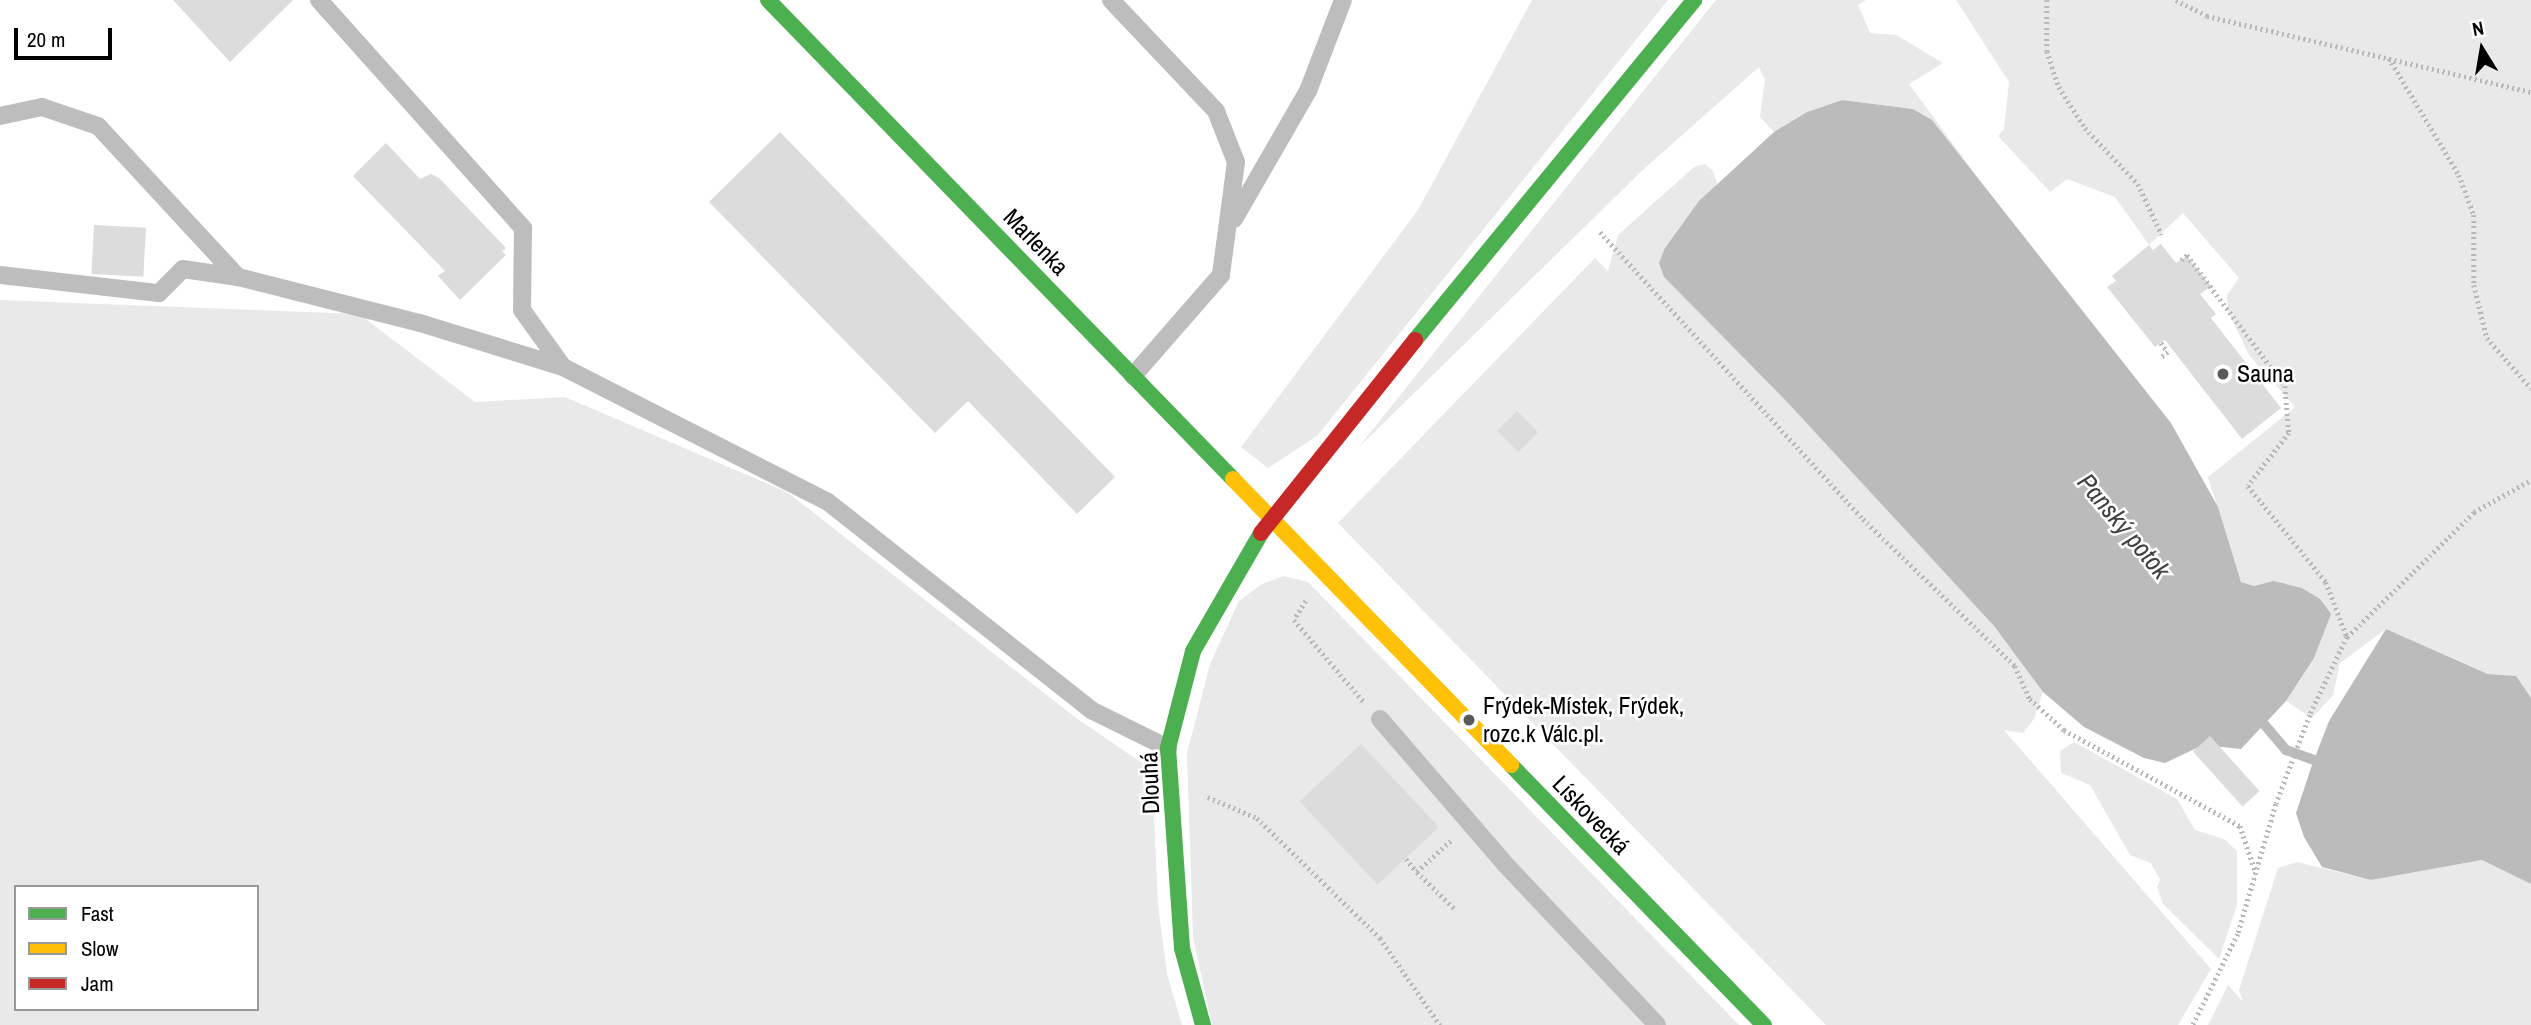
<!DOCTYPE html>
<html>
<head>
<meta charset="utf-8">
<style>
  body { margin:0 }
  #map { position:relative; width:2531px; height:1025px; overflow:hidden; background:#fff; font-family:"Archivo Narrow",sans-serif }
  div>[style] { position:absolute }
  .green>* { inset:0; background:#e9e9e9 }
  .water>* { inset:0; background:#bbb }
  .stream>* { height:10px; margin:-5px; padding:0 5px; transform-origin:5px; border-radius:5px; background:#bbb }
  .building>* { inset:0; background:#dcdcdc; transform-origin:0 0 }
  .path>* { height:4.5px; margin-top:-2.25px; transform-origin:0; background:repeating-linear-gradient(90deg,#b8b8b8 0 2px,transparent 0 5.5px) }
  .lane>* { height:18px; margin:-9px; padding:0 9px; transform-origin:9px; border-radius:9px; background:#bdbdbd }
  .fast>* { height:16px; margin:-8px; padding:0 8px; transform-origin:8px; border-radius:8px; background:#4caf50 }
  .slow>* { height:16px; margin:-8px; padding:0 8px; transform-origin:8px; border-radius:8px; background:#ffc107 }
  .jam>* { height:16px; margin:-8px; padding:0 8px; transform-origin:8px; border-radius:8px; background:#c62828 }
  .dots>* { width:19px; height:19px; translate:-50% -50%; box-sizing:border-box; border:4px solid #fff; border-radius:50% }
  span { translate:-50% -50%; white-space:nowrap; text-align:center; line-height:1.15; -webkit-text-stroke:5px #fff; paint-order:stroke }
  .street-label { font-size:24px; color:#000 }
  .poi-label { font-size:24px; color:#000 }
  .left { translate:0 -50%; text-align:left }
  .water-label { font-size:26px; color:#3f3f3f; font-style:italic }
  .legend { position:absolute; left:14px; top:885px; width:245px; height:126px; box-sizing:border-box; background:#fff; border:2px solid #999; margin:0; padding:9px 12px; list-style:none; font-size:21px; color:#000 }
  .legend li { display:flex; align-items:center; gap:14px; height:35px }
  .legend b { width:35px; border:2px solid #999 }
  .north { position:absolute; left:2447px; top:14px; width:70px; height:70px; -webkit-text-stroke:5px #fff; paint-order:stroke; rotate:349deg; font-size:19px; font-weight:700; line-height:28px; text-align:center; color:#000 }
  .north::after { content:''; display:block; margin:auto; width:24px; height:32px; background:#000; clip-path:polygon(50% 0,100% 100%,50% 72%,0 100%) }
  .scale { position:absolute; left:14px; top:28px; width:98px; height:32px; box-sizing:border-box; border:4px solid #000; border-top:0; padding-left:9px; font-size:21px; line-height:24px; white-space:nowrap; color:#000; -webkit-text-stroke:5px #fff; paint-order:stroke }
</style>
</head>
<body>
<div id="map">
  <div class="green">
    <i style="clip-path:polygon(1532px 0,1668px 0,1317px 436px,1268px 468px,1241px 447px,1418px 210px)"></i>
    <i style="clip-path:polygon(1716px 0,1866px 0,1858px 5px,1870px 33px,1896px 35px,1943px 63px,1909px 84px,1984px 186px,1932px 120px,1913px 109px,1842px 100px,1807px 112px,1774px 132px,1760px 117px,1765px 80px,1759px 67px,1645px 168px,1358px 448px)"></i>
    <i style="clip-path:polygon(1956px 0,2531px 0,2531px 698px,2515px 676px,2489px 674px,2386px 629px,2340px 663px,2333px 695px,2312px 718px,2286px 701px,2314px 658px,2273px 581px,2254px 586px,2241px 582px,2208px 477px,2295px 407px,2249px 355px,2228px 311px,2227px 295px,2239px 278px,2183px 213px,2149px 245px,2115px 197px,2067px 179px,2050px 192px,1998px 136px,2004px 129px,2009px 82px)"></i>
    <i style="clip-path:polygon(1705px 164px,1713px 171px,1717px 184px,1665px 248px,1664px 277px,1788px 403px,1994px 626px,2043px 692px,2034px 719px,2023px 733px,2004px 730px,2211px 969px,2178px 1025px,1826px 1025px,1338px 523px,1595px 258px,1608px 271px,1618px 235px,1694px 167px)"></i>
    <i style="clip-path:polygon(evenodd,0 300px,359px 314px,475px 402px,565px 397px,787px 492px,1075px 717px,1152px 770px,1158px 905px,1167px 974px,1182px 1025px,0 1025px,0 300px,16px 887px,257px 887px,257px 1009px,16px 1009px,16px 887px)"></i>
    <i style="clip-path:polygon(1284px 576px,1308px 582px,1739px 1025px,1212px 1025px,1193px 937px,1187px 753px,1210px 664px,1239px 601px,1262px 584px)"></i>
    <i style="clip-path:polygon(2074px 742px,2177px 799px,2195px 830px,2224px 839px,2237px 851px,2237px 905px,2219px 959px,2163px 904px,2157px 887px,2160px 880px,2151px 863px,2130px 855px,2090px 785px,2061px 773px,2060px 751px)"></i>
    <i style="clip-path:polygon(2482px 860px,2531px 884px,2531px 1025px,2208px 1025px,2228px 985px,2243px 1002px,2239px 990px,2278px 868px,2297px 862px,2371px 880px)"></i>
  </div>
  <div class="water">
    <i style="clip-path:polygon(1842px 100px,1913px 109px,1932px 120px,2171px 423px,2218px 507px,2241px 582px,2254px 586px,2273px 581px,2302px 588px,2320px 599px,2331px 614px,2314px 658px,2286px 701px,2241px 749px,2203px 745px,2165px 763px,2144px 758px,2084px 727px,2043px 692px,1994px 626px,1788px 403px,1664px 277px,1659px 263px,1665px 248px,1699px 201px,1774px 132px,1807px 112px)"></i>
    <i style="clip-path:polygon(2386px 629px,2488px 674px,2516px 676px,2531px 698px,2531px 884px,2482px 860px,2371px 880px,2322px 867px,2304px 837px,2296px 813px,2312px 765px,2329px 721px)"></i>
  </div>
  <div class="stream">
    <i style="left:2257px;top:716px;width:45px;rotate:49.5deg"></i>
    <i style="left:2286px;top:750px;width:41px;rotate:19.7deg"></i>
  </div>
  <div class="building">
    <i style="clip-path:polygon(173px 0,293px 0,230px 62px)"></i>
    <i style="clip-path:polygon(780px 132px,1115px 477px,1077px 514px,968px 401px,935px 433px,709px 202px)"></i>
    <i style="clip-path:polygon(386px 143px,420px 179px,431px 174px,439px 178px,506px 248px,502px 251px,506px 255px,460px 300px,438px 276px,445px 271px,353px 176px)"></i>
    <i style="left:94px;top:225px;width:52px;height:49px;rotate:3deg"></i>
    <i style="clip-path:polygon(2161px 244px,2176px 263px,2187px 256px,2211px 286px,2200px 294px,2216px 314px,2211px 318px,2281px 408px,2242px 439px,2165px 340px,2155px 347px,2107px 287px,2116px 281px,2112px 276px,2149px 245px,2153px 250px)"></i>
    <i style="left:1517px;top:411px;width:30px;height:28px;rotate:45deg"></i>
    <i style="left:2210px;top:736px;width:74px;height:23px;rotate:48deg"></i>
    <i style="left:1361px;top:744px;width:114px;height:84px;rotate:47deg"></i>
  </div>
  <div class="path">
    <i style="left:2047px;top:0;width:51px;rotate:90deg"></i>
    <i style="left:2047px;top:51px;width:38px;rotate:72deg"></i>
    <i style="left:2059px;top:87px;width:49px;rotate:57.6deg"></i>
    <i style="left:2085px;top:128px;width:77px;rotate:46.6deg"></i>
    <i style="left:2138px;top:184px;width:56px;rotate:64.8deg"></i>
    <i style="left:2176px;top:0;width:35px;rotate:27deg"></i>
    <i style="left:2207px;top:16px;width:333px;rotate:13.2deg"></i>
    <i style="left:2389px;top:58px;width:136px;rotate:59.1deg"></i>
    <i style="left:2459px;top:175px;width:43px;rotate:69.4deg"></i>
    <i style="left:2474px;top:215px;width:70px;rotate:90deg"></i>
    <i style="left:2474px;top:285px;width:55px;rotate:76.2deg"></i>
    <i style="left:2487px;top:338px;width:67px;rotate:48.7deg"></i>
    <i style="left:1600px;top:232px;width:389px;rotate:47.5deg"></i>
    <i style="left:1863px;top:519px;width:211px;rotate:44deg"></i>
    <i style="left:2015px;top:666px;width:36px;rotate:66deg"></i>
    <i style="left:2030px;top:699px;width:46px;rotate:42.4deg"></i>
    <i style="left:2064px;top:730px;width:200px;rotate:28.6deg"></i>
    <i style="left:2240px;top:826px;width:50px;rotate:71.2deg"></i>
    <i style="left:2181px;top:260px;width:8px;rotate:-40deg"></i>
    <i style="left:2187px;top:255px;width:164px;rotate:53.2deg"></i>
    <i style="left:2285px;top:386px;width:47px;rotate:85.1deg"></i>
    <i style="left:2289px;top:433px;width:67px;rotate:127.7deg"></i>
    <i style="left:2248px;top:486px;width:124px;rotate:50.9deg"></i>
    <i style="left:2326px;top:582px;width:59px;rotate:69.1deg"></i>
    <i style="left:2347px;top:637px;width:86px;rotate:115.4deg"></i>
    <i style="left:2310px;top:715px;width:95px;rotate:110.9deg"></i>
    <i style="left:2276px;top:804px;width:135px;rotate:106.3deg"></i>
    <i style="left:2238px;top:934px;width:102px;rotate:116.3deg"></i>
    <i style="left:2161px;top:343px;width:11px;rotate:52deg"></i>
    <i style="left:2168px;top:352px;width:8px;rotate:140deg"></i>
    <i style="left:1306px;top:601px;width:22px;rotate:122deg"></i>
    <i style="left:1294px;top:620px;width:109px;rotate:49.5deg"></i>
    <i style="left:2347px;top:637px;width:178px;rotate:-44.5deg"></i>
    <i style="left:2474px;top:512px;width:65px;rotate:-29.3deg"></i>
    <i style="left:1208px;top:797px;width:53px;rotate:23.2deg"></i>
    <i style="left:1257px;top:818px;width:172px;rotate:44.3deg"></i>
    <i style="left:1380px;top:938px;width:106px;rotate:55.4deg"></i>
    <i style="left:1451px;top:841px;width:46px;rotate:137.6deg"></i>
    <i style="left:1417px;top:872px;width:54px;rotate:44.3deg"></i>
    <i style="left:1406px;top:859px;width:17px;rotate:50deg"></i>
  </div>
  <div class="lane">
    <i style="left:319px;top:0;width:306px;rotate:48.2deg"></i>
    <i style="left:523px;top:228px;width:82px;rotate:90.7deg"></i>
    <i style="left:522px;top:310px;width:70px;rotate:54.3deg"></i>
    <i style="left:563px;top:367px;width:297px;rotate:27deg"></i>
    <i style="left:828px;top:502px;width:337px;rotate:38.3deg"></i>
    <i style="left:1093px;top:711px;width:84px;rotate:26.3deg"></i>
    <i style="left:1111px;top:0;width:153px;rotate:46.6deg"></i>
    <i style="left:1216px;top:111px;width:55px;rotate:68.6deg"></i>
    <i style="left:1236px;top:162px;width:114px;rotate:97.6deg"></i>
    <i style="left:1221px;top:275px;width:134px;rotate:131.1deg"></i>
    <i style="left:0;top:116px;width:43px;rotate:-12.1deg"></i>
    <i style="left:42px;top:107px;width:59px;rotate:18.7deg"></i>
    <i style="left:98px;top:126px;width:206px;rotate:47.2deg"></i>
    <i style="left:1234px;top:219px;width:148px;rotate:-60deg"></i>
    <i style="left:1308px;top:91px;width:97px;rotate:-69deg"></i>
    <i style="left:0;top:275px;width:160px;rotate:6.5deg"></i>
    <i style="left:159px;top:293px;width:34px;rotate:-45deg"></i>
    <i style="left:183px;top:269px;width:56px;rotate:8.3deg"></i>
    <i style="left:238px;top:277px;width:188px;rotate:14.2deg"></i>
    <i style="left:420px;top:323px;width:150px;rotate:17.1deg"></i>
    <i style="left:1380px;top:719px;width:191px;rotate:49.2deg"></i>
    <i style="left:1505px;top:864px;width:221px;rotate:46.6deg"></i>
  </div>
  <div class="fast">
    <i style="left:768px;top:0;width:668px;rotate:45.85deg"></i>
    <i style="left:1415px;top:340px;width:440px;rotate:-50.6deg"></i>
    <i style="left:1511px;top:765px;width:363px;rotate:45.8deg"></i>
    <i style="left:1203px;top:1025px;width:80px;rotate:-105.3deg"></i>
    <i style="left:1182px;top:948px;width:200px;rotate:-94deg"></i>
    <i style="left:1168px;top:748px;width:100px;rotate:-75.5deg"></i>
    <i style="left:1193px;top:651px;width:136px;rotate:-60deg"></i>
  </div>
  <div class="slow">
    <i style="left:1233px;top:479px;width:399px;rotate:45.8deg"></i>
  </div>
  <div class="jam">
    <i style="left:1261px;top:533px;width:247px;rotate:-51.4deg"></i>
  </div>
  <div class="dots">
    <i style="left:2223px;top:374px;background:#595959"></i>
    <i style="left:1469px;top:720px;background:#595959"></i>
  </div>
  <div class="street-label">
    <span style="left:1036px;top:242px;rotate:46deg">Marlenka</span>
    <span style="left:1150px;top:783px;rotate:-92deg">Dlouhá</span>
    <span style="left:1591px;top:815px;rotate:46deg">Lískovecká</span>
  </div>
  <div class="poi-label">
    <span class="left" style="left:2237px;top:374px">Sauna</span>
    <span class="left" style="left:1483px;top:720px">Frýdek-Místek, Frýdek,<br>rozc.k Válc.pl.</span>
  </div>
  <div class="water-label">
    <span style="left:2124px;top:526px;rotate:50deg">Panský potok</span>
  </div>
  <ul class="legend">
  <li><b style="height:9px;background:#4caf50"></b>Fast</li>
  <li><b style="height:9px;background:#ffc107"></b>Slow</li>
  <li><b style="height:9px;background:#c62828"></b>Jam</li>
  </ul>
  <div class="north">N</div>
  <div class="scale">20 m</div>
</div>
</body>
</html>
